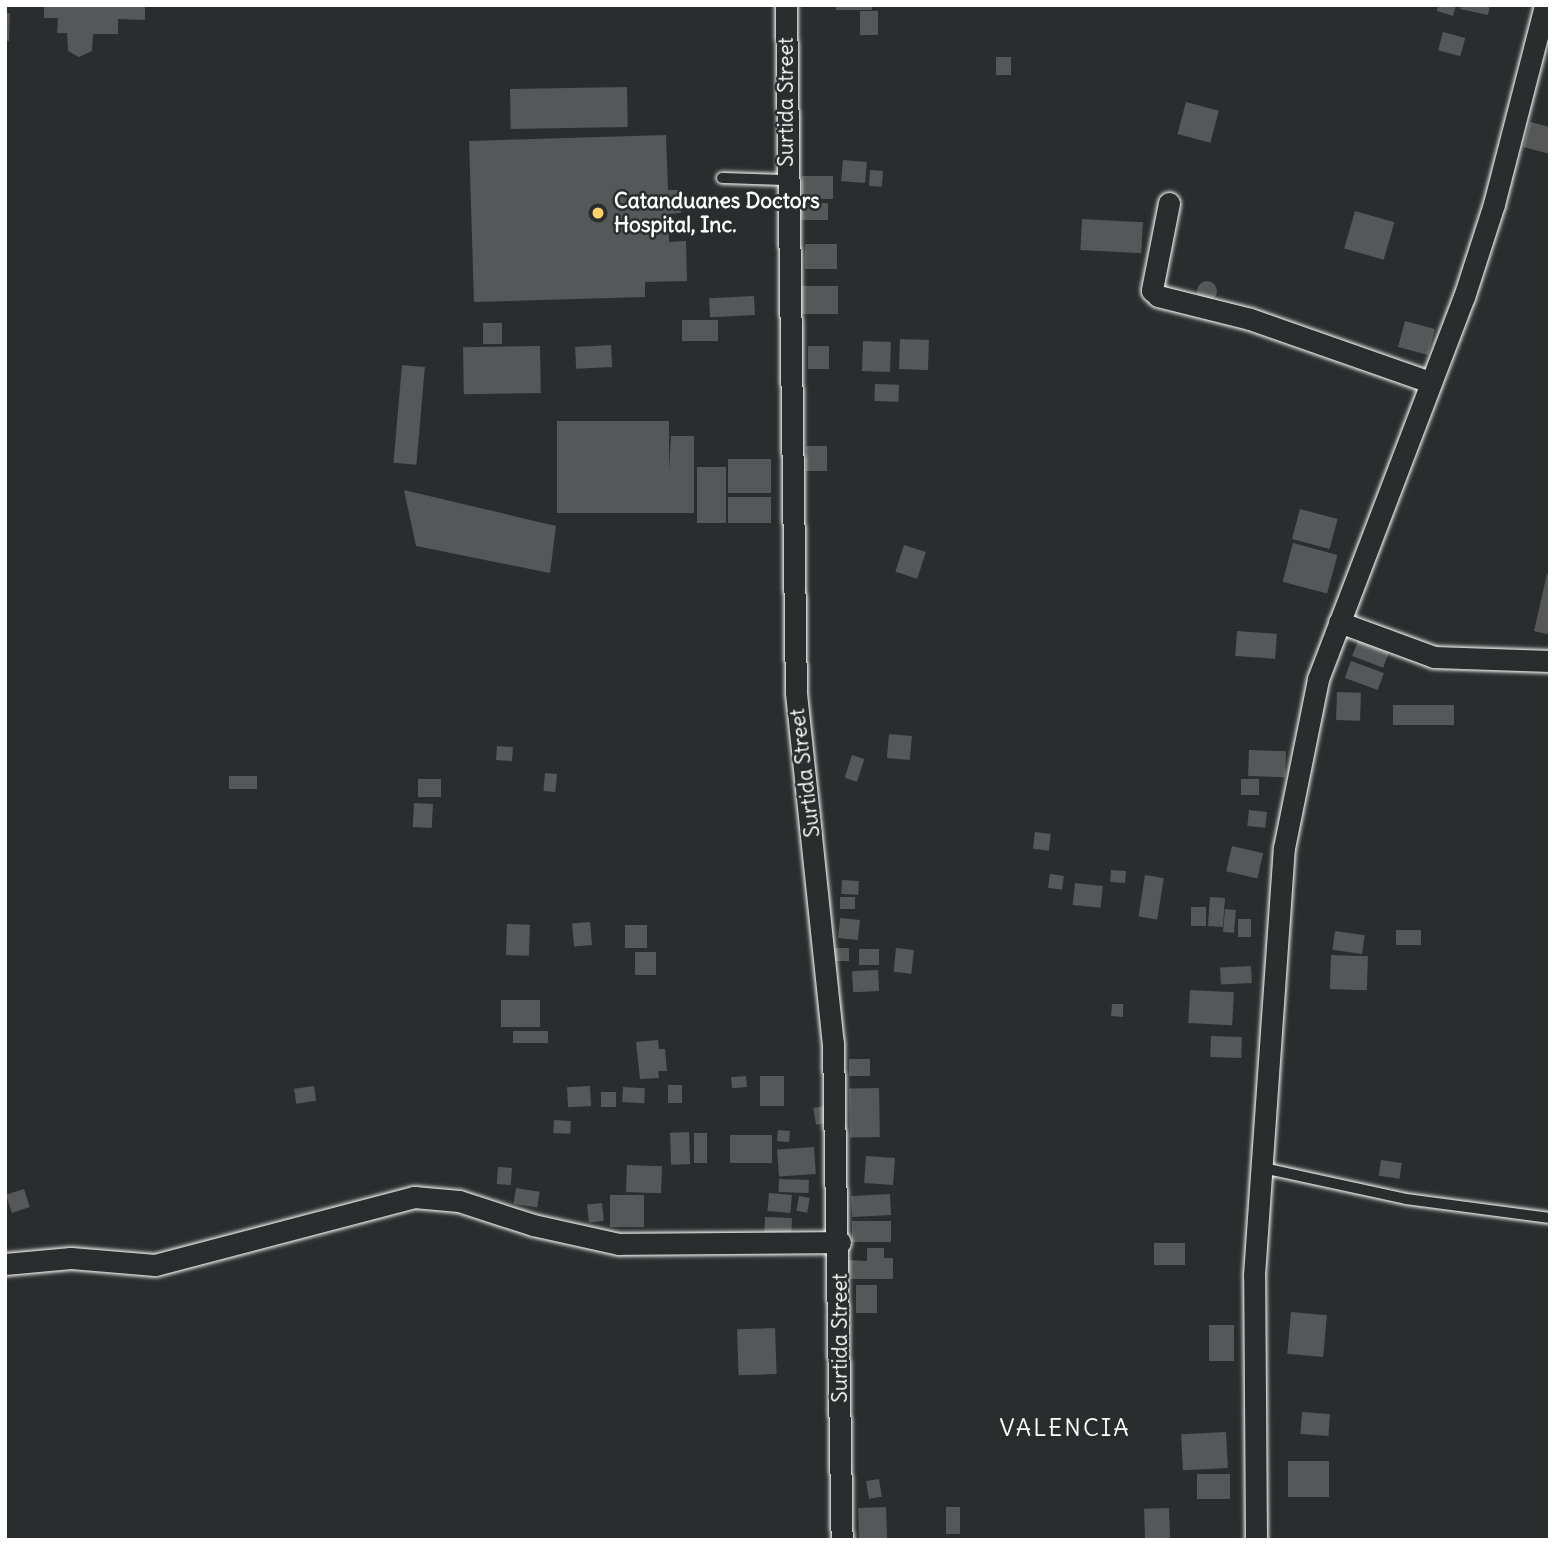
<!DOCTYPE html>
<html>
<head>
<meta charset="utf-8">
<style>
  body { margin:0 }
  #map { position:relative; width:1555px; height:1545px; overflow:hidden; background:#2a2d2e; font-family:Delius,sans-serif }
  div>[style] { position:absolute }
  .building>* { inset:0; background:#555758; transform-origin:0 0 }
  .round { border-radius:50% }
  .roads { filter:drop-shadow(0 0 2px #fff) drop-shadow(0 0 2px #fff) }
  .lane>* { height:10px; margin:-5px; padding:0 5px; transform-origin:5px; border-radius:5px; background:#2a2d2e }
  .street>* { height:21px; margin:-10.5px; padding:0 10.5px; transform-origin:10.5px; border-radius:10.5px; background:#2a2d2e }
  .dots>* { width:19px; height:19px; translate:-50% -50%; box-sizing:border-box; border:4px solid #2a2d2e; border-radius:50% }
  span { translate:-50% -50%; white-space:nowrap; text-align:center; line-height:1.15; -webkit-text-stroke:5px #2a2d2e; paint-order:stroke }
  .street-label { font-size:21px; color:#fff }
  .poi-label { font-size:21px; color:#fff; font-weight:700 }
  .left { translate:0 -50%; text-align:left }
  .quarter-label { font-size:24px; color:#fff; letter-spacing:2px }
  .frame { position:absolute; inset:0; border:7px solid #fff; pointer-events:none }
</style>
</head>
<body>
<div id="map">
  <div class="building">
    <i style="clip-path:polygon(44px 5px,145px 5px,145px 20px,118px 19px,118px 34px,93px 34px,92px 51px,79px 57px,68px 51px,67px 33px,57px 33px,58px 18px,44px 18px)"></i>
    <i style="left:836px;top:5px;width:36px;height:5px"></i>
    <i style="clip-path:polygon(1438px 5px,1456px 5px,1453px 16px,1437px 11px)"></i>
    <i style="clip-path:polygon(1461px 5px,1490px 5px,1488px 15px,1460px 9px)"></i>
    <i style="left:878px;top:11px;width:24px;height:18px;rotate:90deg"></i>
    <i style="clip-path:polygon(5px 13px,10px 13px,9px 41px,5px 41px)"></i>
    <i style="left:1443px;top:32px;width:23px;height:19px;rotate:15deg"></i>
    <i style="left:1011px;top:57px;width:18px;height:15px;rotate:90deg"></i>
    <i style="left:627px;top:87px;width:40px;height:117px;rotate:89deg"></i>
    <i style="left:1186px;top:102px;width:34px;height:33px;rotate:15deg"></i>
    <i style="clip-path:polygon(1530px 122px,1550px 127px,1550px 154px,1523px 147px)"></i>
    <i style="clip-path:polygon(666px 135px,668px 190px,681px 190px,681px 213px,668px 214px,669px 242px,686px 241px,687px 281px,645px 282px,645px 297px,474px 302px,469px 141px)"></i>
    <i style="left:843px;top:160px;width:24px;height:21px;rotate:5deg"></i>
    <i style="left:870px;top:170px;width:13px;height:16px;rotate:4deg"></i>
    <i style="left:802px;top:176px;width:31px;height:23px"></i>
    <i style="left:797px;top:203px;width:31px;height:17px"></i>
    <i style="left:1355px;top:211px;width:41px;height:39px;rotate:16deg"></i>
    <i style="left:1082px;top:219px;width:61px;height:31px;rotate:3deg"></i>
    <i style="left:805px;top:244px;width:32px;height:25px"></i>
    <i class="round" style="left:1197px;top:281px;width:20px;height:20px"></i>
    <i style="left:798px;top:286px;width:40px;height:28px"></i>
    <i style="left:754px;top:296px;width:19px;height:45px;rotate:87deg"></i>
    <i style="left:718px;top:320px;width:21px;height:36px;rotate:90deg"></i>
    <i style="left:1405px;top:321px;width:31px;height:27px;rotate:15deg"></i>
    <i style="left:483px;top:323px;width:19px;height:21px"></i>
    <i style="left:900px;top:339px;width:29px;height:30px;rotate:2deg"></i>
    <i style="left:863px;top:341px;width:28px;height:30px;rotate:2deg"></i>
    <i style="left:611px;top:345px;width:22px;height:36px;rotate:87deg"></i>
    <i style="left:540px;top:346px;width:47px;height:77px;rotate:89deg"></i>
    <i style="left:808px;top:346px;width:21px;height:23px"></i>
    <i style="left:402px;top:365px;width:23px;height:98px;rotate:5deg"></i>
    <i style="left:875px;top:384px;width:24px;height:17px;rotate:2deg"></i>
    <i style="clip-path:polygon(557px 421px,669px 421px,669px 470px,671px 436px,694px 436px,694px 513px,557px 513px)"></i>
    <i style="left:806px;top:446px;width:21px;height:25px"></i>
    <i style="left:728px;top:459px;width:43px;height:34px"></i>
    <i style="left:697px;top:467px;width:29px;height:56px"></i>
    <i style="clip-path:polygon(404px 490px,556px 526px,550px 573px,416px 546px)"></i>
    <i style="left:728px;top:497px;width:43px;height:26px"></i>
    <i style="left:1300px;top:509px;width:39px;height:31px;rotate:15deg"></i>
    <i style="left:1293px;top:543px;width:46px;height:40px;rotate:15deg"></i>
    <i style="left:904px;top:545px;width:23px;height:28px;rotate:18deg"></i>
    <i style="clip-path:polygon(1547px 574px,1550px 574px,1550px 635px,1534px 631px)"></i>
    <i style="left:1237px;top:631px;width:40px;height:25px;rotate:4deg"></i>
    <i style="left:1358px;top:641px;width:33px;height:16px;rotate:21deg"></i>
    <i style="left:1351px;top:661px;width:35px;height:18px;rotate:20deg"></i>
    <i style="left:1337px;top:692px;width:24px;height:28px;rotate:2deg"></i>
    <i style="left:1393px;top:705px;width:61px;height:20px"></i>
    <i style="left:889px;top:734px;width:23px;height:24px;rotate:5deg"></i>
    <i style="left:497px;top:746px;width:16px;height:14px;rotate:4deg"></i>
    <i style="left:1249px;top:750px;width:37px;height:26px;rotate:2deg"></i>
    <i style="left:852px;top:755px;width:13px;height:24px;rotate:18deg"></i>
    <i style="left:545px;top:773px;width:12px;height:18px;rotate:5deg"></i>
    <i style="left:229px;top:776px;width:28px;height:13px"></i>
    <i style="left:418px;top:779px;width:23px;height:18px"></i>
    <i style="left:1241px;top:779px;width:18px;height:16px"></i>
    <i style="left:414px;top:803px;width:19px;height:24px;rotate:3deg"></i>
    <i style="left:1249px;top:810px;width:18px;height:16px;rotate:6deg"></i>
    <i style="left:1035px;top:832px;width:16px;height:17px;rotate:7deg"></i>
    <i style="left:1232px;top:846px;width:32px;height:26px;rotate:13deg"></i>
    <i style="left:1111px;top:870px;width:15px;height:12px;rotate:4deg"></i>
    <i style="left:1050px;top:874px;width:14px;height:14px;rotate:8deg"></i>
    <i style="left:1145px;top:875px;width:19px;height:42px;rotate:9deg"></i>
    <i style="left:842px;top:880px;width:17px;height:14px;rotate:3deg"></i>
    <i style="left:1075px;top:883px;width:28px;height:22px;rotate:6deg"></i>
    <i style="left:840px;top:897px;width:15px;height:12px"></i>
    <i style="left:1210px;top:897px;width:15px;height:29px;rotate:4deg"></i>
    <i style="left:1191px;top:907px;width:15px;height:19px"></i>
    <i style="left:1225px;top:909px;width:11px;height:23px;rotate:5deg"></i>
    <i style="left:840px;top:918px;width:20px;height:20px;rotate:6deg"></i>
    <i style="left:1238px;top:919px;width:13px;height:18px"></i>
    <i style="left:590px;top:922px;width:23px;height:18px;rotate:85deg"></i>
    <i style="left:507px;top:924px;width:23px;height:31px;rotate:2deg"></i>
    <i style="left:625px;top:925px;width:22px;height:23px"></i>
    <i style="left:1396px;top:930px;width:25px;height:15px"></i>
    <i style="left:1335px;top:931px;width:30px;height:19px;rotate:8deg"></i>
    <i style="left:834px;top:948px;width:15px;height:13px"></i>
    <i style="left:896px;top:948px;width:18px;height:24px;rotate:6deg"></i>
    <i style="left:859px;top:949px;width:20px;height:16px"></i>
    <i style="left:656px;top:952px;width:23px;height:21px;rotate:90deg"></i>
    <i style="left:1331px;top:955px;width:37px;height:34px;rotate:2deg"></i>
    <i style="left:1251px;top:966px;width:17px;height:31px;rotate:87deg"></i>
    <i style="left:878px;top:970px;width:21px;height:26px;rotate:87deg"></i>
    <i style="left:1190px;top:990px;width:44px;height:33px;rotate:3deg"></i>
    <i style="left:501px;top:1000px;width:39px;height:27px"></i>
    <i style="clip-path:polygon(1112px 1004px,1123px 1004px,1123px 1017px,1111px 1016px)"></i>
    <i style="left:548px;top:1031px;width:12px;height:35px;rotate:90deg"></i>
    <i style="left:1211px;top:1036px;width:31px;height:21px;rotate:2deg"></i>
    <i style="clip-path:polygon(658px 1040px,659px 1049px,665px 1049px,667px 1071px,658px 1071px,659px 1078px,640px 1079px,636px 1042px)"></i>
    <i style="left:849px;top:1059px;width:21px;height:17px"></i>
    <i style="left:746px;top:1076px;width:11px;height:15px;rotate:85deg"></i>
    <i style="left:760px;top:1076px;width:24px;height:30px"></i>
    <i style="left:668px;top:1085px;width:14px;height:18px"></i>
    <i style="left:314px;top:1086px;width:15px;height:20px;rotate:82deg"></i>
    <i style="left:590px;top:1086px;width:20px;height:23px;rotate:87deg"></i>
    <i style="left:623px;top:1087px;width:22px;height:15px;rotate:3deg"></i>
    <i style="left:879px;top:1088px;width:49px;height:30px;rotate:89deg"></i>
    <i style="left:601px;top:1092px;width:15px;height:15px"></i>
    <i style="left:824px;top:1106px;width:17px;height:11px;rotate:80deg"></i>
    <i style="left:554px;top:1120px;width:17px;height:13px;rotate:3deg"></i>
    <i style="left:778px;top:1130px;width:12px;height:11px;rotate:5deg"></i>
    <i style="left:689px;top:1132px;width:32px;height:19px;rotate:88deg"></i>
    <i style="left:694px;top:1133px;width:13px;height:30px"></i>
    <i style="left:772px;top:1135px;width:28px;height:42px;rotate:90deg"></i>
    <i style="left:814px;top:1147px;width:27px;height:37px;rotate:86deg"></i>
    <i style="left:866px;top:1156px;width:29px;height:27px;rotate:4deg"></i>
    <i style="left:1381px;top:1160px;width:21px;height:16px;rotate:8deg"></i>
    <i style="left:627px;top:1165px;width:35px;height:27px;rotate:2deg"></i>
    <i style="left:498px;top:1167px;width:14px;height:17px;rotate:4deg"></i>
    <i style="left:779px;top:1179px;width:30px;height:13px;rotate:2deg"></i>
    <i style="left:516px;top:1188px;width:24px;height:16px;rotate:9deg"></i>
    <i style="left:24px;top:1189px;width:19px;height:19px;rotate:72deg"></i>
    <i style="left:769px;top:1193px;width:23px;height:18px;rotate:5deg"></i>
    <i style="left:890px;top:1194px;width:21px;height:39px;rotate:87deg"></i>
    <i style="left:644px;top:1195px;width:32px;height:34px;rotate:90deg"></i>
    <i style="left:799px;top:1196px;width:11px;height:15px;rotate:10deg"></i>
    <i style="left:602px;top:1203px;width:18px;height:15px;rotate:84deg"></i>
    <i style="left:765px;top:1217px;width:27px;height:16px;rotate:2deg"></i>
    <i style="left:891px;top:1221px;width:21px;height:39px;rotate:90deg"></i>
    <i style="left:1154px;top:1243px;width:31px;height:22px"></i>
    <i style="clip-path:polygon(867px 1248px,884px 1248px,884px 1258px,893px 1258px,893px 1279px,848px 1279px,848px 1260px,867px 1261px)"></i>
    <i style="left:856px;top:1285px;width:21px;height:28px"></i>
    <i style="left:1291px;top:1312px;width:36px;height:42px;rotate:5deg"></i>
    <i style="left:1209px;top:1325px;width:25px;height:36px"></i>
    <i style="left:775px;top:1328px;width:46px;height:38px;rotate:88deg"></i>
    <i style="left:1302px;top:1412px;width:28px;height:22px;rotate:4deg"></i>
    <i style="left:1226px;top:1432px;width:36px;height:45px;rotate:87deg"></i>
    <i style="left:1288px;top:1461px;width:41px;height:36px"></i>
    <i style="left:1230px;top:1474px;width:25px;height:33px;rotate:90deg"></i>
    <i style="left:879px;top:1479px;width:18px;height:13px;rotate:81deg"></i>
    <i style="left:886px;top:1507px;width:31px;height:28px;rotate:88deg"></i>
    <i style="left:946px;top:1507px;width:14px;height:27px"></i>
    <i style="left:1169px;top:1508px;width:32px;height:25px;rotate:88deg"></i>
  </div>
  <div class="roads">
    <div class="lane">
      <i style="left:722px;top:178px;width:64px;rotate:1.8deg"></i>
      <i style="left:1263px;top:1168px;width:146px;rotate:12.2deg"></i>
      <i style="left:1406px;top:1199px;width:145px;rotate:7.5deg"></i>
    </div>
    <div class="street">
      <i style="left:786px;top:5px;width:688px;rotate:89.17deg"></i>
      <i style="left:796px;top:693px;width:352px;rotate:84deg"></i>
      <i style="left:833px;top:1043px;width:497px;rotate:89deg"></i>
      <i style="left:1169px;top:203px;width:89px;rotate:101.1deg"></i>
      <i style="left:1152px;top:290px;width:8px;rotate:45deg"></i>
      <i style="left:1158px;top:296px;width:95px;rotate:14deg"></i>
      <i style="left:1250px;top:319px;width:191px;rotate:19.3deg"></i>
      <i style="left:1339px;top:622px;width:101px;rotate:20.2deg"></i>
      <i style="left:1434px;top:657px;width:116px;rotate:2deg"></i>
      <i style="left:5px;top:1264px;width:66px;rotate:-5.2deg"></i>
      <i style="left:71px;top:1258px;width:84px;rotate:4.8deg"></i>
      <i style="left:155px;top:1265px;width:268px;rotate:-14.7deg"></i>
      <i style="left:414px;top:1197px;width:45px;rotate:5.1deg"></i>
      <i style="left:459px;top:1201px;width:78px;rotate:18deg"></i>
      <i style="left:533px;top:1225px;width:88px;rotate:12.5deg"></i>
      <i style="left:619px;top:1244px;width:221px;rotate:-0.5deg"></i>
      <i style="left:1256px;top:1540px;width:265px;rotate:-90.4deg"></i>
      <i style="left:1254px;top:1275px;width:428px;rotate:-86deg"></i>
      <i style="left:1284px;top:848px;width:172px;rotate:-78.6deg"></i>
      <i style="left:1318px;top:679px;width:409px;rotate:-69.1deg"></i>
      <i style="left:1464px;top:297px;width:98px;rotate:-72.1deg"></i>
      <i style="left:1494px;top:204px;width:205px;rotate:-75.6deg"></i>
    </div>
  </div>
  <div class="dots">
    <i style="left:598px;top:213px;background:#ffd166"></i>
  </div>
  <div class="street-label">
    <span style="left:786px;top:102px;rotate:-90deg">Surtida Street</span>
    <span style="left:805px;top:773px;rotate:-97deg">Surtida Street</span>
    <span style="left:840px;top:1338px;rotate:-90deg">Surtida Street</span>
  </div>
  <div class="poi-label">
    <span class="left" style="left:614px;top:213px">Catanduanes Doctors<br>Hospital, Inc.</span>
  </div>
  <div class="quarter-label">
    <span style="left:1065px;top:1428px">VALENCIA</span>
  </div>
  <div class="frame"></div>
</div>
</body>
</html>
